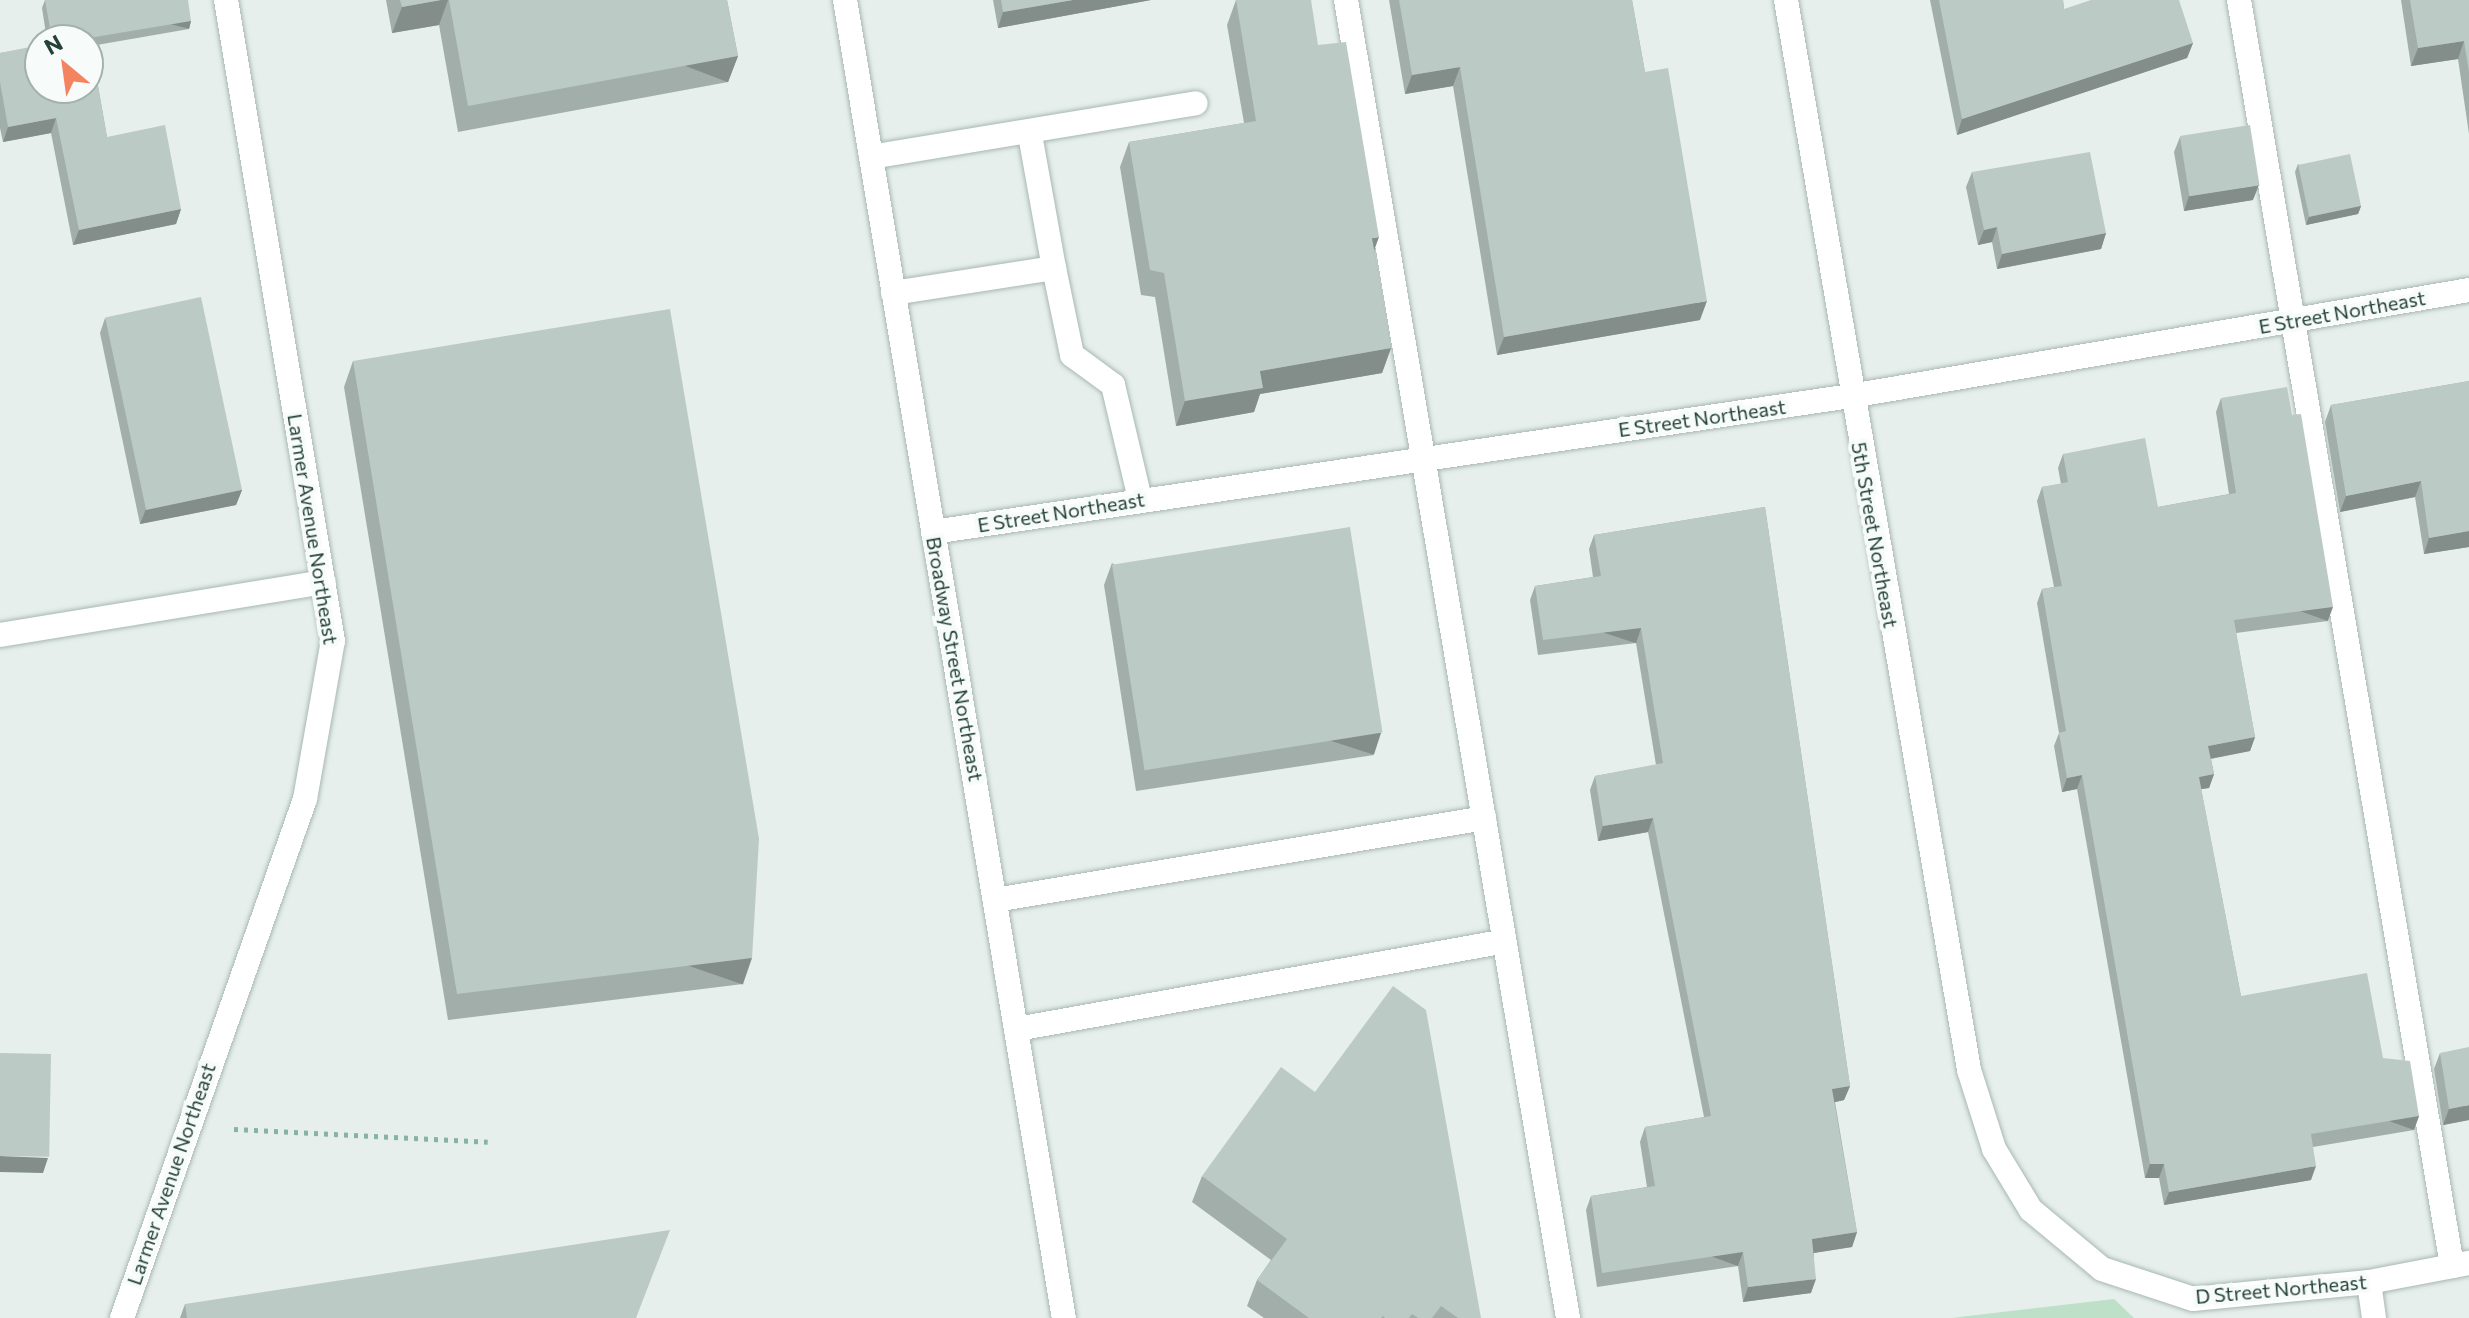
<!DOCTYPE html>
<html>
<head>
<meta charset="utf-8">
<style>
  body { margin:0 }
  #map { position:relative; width:2469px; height:1318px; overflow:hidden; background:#e6efeb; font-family:Commissioner,sans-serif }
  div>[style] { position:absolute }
  .green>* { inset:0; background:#bfe0c8 }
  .path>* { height:5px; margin-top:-2.5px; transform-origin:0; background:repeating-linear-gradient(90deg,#86b3a5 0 4px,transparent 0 10px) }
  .roads { filter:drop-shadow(0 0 2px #a8b8b2) drop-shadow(0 0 2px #a8b8b2) }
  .lane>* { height:24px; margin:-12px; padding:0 12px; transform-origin:12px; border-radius:12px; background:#fff }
  .street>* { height:24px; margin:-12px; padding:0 12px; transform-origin:12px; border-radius:12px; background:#fff }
  .secondary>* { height:24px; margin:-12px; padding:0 12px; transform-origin:12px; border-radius:12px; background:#fff }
  .wall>* { inset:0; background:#a1aea9 }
  .shaded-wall>* { inset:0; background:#838d89; transform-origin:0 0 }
  .building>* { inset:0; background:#bbcac4; transform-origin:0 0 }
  span { translate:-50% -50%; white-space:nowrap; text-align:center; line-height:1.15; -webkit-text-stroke:8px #f7fbf9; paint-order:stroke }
  .street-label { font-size:20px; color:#24423a }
  .north { position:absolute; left:24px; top:24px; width:80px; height:80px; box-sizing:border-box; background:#f7fbf9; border:2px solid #a3b1ad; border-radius:50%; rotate:331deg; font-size:22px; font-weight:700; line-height:32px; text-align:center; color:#24423a }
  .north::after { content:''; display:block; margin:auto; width:28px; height:36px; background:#f4845f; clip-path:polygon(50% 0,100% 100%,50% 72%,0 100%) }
</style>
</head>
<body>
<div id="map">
  <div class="green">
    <i style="clip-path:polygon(2114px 1299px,2134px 1318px,1951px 1318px)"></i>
  </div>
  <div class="path">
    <i style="left:234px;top:1129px;width:254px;rotate:2.9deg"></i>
  </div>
  <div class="roads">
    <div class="lane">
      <i style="left:1346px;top:0;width:1337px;rotate:80.44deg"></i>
      <i style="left:2239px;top:0;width:1284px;rotate:80.45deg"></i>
      <i style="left:871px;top:157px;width:329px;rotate:-9.4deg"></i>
      <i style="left:1054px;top:268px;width:89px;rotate:78.3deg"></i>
      <i style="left:1072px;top:355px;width:51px;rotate:36.2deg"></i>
      <i style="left:1113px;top:385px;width:117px;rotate:76.7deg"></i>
      <i style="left:893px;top:293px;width:163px;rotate:-8.8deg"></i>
      <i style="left:1054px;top:268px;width:135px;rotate:-100.2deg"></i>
      <i style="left:0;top:635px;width:328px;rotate:-9.3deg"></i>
      <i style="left:995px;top:900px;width:496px;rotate:-9.5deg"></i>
      <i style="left:1017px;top:1029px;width:495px;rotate:-10.2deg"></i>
    </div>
    <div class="street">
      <i style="left:1786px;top:0;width:1086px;rotate:80.29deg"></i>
      <i style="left:1969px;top:1070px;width:83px;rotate:72.4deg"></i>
      <i style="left:1994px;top:1149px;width:71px;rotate:58.8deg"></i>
      <i style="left:2031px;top:1210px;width:92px;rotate:39.7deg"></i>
      <i style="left:2102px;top:1269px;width:96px;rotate:18.2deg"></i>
      <i style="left:2193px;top:1299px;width:177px;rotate:-5.5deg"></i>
      <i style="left:933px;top:532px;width:928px;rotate:-8.43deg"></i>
      <i style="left:1851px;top:396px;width:627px;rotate:-9.73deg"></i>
      <i style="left:122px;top:1318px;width:550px;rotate:-70.58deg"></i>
      <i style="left:305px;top:799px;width:160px;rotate:-80deg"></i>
      <i style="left:333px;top:641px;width:650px;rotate:-99.48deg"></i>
    </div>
    <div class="secondary">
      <i style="left:845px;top:0;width:1336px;rotate:80.57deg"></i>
      <i style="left:2374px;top:1318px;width:36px;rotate:-98deg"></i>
      <i style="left:2369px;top:1282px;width:102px;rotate:-10.8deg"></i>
    </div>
  </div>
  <div class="wall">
    <i style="clip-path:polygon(45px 0,191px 21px,189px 29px,91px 46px,107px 137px,181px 209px,176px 224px,73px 245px,51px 133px,3px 142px,0 128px,0 53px,88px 40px,47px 40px,42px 8px)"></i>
    <i style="clip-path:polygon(386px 0,727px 0,738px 56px,728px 82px,458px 132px,439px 25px,392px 33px)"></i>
    <i style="clip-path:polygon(993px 0,1151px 0,998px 28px)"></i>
    <i style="clip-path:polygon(1236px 0,1318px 45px,1374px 249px,1391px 348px,1382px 373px,1260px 394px,1254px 412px,1176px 426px,1155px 297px,1141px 295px,1120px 167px,1129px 142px,1244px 123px,1227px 25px)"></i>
    <i style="clip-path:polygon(1389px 0,1632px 0,1645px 72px,1700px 320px,1497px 355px,1453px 86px,1405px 94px)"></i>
    <i style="clip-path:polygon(1930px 0,2063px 0,2064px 9px,2193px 43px,2187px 58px,1957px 135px)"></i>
    <i style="clip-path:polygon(2401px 0,2469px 0,2469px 134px,2458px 59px,2411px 66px)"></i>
    <i style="clip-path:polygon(2180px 137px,2253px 200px,2184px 211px,2174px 152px)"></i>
    <i style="clip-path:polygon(2298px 164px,2361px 206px,2358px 214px,2306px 225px,2295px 172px)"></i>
    <i style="clip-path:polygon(1972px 172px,2106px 233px,2101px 249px,1997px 269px,1992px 242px,1978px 245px,1966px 187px)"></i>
    <i style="clip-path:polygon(105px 318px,242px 490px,236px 505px,140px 524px,100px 333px)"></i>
    <i style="clip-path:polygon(353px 361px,743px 984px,448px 1020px,344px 387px)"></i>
    <i style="clip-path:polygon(2469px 381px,2469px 547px,2424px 554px,2415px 497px,2340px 512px,2325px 422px,2331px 405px)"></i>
    <i style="clip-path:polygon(2221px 398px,2328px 621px,2236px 633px,2255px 737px,2250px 751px,2211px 759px,2214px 774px,2209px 788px,2201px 789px,2241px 996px,2383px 1058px,2419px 1116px,2414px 1130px,2313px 1147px,2311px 1180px,2164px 1205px,2159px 1178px,2145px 1178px,2077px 789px,2062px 792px,2054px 746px,2059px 733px,2037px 603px,2042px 589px,2054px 587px,2037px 501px,2042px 487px,2061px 484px,2058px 468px,2063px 454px,2158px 507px,2229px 494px,2216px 412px)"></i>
    <i style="clip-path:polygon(1765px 507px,1850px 1086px,1844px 1100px,1835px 1102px,1857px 1232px,1852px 1247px,1814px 1253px,1811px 1293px,1743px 1302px,1738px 1266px,1597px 1287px,1586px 1210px,1591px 1196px,1647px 1187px,1640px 1142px,1645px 1127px,1704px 1117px,1648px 832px,1598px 841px,1590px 790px,1595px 776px,1656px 765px,1636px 643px,1538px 655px,1530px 600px,1535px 586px,1593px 577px,1589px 549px,1594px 535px)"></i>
    <i style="clip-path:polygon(1112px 563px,1374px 755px,1136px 791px,1104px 585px)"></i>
    <i style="clip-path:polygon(2440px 1053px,2469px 1120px,2443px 1125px,2434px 1069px)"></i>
    <i style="clip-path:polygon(1202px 1176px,1481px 1318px,1264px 1318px,1247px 1306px,1257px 1280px,1271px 1260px,1192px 1202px)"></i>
    <i style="clip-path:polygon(185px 1304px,637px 1318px,180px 1318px)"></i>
  </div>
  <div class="shaded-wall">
    <i style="clip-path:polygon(441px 0,448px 0,439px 25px,392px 33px,402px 7px)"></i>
    <i style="clip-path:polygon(1073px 0,1151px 0,998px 28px,1003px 12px)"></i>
    <i style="left:191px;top:21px;width:8px;height:113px;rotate:104deg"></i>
    <i style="clip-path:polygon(2464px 41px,2458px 59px,2411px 66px,2418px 48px)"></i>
    <i style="clip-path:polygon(2193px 43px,2187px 58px,1957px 135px,1962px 119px)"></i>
    <i style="left:738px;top:56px;width:28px;height:275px;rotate:111deg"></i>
    <i style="clip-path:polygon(1460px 67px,1453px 86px,1405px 94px,1412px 75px)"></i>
    <i style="clip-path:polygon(56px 118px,51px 133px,3px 142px,8px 127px)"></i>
    <i style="clip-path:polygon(2259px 185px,2253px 200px,2184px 211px,2189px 196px)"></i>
    <i style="clip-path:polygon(2361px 206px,2358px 214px,2306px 225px,2309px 217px)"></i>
    <i style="clip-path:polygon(181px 209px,176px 224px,73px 245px,79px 230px)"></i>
    <i style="clip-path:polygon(1997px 227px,1992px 242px,1978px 245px,1984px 230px)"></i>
    <i style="clip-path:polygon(2106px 233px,2101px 249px,1997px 269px,2002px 254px)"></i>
    <i style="clip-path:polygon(1379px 237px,1370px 262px,1372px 238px)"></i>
    <i style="clip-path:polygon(1707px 301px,1700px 320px,1497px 355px,1504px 337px)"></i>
    <i style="clip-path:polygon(1391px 348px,1382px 373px,1260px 394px,1254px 412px,1176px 426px,1185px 401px,1260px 371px)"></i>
    <i style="clip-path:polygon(2421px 481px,2415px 497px,2340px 512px,2346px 496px)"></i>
    <i style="clip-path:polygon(242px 490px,236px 505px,140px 524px,146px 509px)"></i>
    <i style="clip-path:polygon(2469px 531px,2469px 547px,2424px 554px,2429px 538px)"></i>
    <i style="left:2333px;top:607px;width:15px;height:100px;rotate:110deg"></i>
    <i style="left:1641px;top:628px;width:16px;height:99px;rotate:108deg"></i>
    <i style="left:1381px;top:733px;width:23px;height:240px;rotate:108deg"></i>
    <i style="clip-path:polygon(2255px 737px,2250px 751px,2203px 760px,2208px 746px)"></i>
    <i style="clip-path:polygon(2214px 774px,2209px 788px,2194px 790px,2199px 777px)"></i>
    <i style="clip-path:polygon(2082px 775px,2077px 789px,2062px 792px,2067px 778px)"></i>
    <i style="clip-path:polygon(1653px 818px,1648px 832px,1598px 841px,1603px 826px)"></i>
    <i style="left:752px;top:958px;width:28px;height:297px;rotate:109deg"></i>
    <i style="clip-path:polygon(1850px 1086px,1844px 1100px,1827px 1104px,1832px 1089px)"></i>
    <i style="clip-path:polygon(2469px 1105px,2469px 1120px,2443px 1125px,2449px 1109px)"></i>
    <i style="left:2419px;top:1116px;width:15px;height:109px;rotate:110deg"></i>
    <i style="clip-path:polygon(0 1156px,48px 1158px,43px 1173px,0 1172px)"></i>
    <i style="clip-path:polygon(2150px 1164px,2164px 1164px,2159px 1178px,2145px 1178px)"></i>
    <i style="clip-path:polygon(2316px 1166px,2311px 1180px,2164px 1205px,2169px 1192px)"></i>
    <i style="clip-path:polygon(1857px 1232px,1852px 1247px,1807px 1254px,1812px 1239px)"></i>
    <i style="left:1743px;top:1252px;width:15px;height:143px;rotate:110deg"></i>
    <i style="clip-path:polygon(1816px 1279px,1811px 1293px,1743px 1302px,1748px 1287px)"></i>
  </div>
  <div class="building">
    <i style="clip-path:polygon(45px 0,188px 0,191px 21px,89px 38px,89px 36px,68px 40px,52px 40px)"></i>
    <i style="clip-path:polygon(400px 0,441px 0,402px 7px)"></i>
    <i style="clip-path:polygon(449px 0,727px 0,738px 56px,468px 106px)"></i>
    <i style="clip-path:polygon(1001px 0,1073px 0,1003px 12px)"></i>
    <i style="clip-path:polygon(1236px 0,1311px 0,1318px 45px,1346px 42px,1379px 237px,1372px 238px,1391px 348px,1260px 371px,1263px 388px,1185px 401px,1164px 273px,1150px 270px,1129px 142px,1256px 121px)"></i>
    <i style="clip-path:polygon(1399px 0,1632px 0,1645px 72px,1668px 68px,1707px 301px,1504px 337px,1460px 67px,1412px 75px)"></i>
    <i style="clip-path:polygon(1939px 0,2063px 0,2064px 9px,2091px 0,2179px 0,2193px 43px,1962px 119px)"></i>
    <i style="clip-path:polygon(2410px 0,2469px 0,2469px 72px,2464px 41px,2418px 48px)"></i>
    <i style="clip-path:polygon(89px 36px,107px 137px,165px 125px,181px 209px,79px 230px,56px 118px,8px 127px,0 82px,0 53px,40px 45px,40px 88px,88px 88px,88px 40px,68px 40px)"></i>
    <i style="left:2250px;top:125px;width:61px;height:71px;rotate:81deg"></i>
    <i style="clip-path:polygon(2090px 152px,2106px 233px,2002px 254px,1997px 227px,1984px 230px,1972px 172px)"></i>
    <i style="left:2350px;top:154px;width:53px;height:53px;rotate:78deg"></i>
    <i style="left:201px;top:297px;width:197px;height:98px;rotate:78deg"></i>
    <i style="clip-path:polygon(670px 309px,759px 839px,752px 958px,457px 994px,353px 361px)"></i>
    <i style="clip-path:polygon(2469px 381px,2469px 531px,2429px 538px,2421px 481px,2346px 496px,2331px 405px)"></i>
    <i style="clip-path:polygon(2287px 387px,2292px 415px,2301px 414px,2333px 607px,2234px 620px,2255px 737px,2208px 746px,2214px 774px,2199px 777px,2241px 996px,2367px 973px,2383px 1058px,2410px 1061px,2419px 1116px,2311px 1134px,2316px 1166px,2169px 1192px,2164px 1164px,2150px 1164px,2082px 775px,2067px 778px,2059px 733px,2066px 731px,2042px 589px,2062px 586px,2042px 487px,2068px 482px,2063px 454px,2145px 438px,2158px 507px,2236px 493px,2221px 398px)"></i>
    <i style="clip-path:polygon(1765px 507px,1850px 1086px,1832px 1089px,1857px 1232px,1812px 1239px,1816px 1279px,1748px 1287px,1743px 1252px,1602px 1273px,1591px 1196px,1655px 1186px,1645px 1127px,1711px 1116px,1653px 818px,1603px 826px,1595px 776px,1663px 763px,1641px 628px,1543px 640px,1535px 586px,1601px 576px,1594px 535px)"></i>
    <i style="left:1350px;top:527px;width:208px;height:241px;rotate:81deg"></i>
    <i style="clip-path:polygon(1393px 986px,1426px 1010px,1481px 1318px,1458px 1318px,1441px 1306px,1432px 1318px,1418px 1318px,1412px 1314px,1409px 1318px,1385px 1318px,1383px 1316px,1381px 1318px,1309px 1318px,1257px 1280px,1287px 1239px,1202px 1176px,1281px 1067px,1315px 1092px)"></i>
    <i style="clip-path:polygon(2469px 1047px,2469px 1105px,2449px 1109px,2440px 1053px)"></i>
    <i style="left:0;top:1053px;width:51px;height:103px;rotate:1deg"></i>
    <i style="clip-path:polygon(670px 1230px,636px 1318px,187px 1318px,185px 1304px)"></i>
  </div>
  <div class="street-label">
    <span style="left:2342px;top:312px;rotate:-10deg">E Street Northeast</span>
    <span style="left:1702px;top:418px;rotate:-8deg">E Street Northeast</span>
    <span style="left:1061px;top:512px;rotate:-9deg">E Street Northeast</span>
    <span style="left:313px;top:529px;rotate:81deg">Larmer Avenue Northeast</span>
    <span style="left:1875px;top:535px;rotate:80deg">5th Street Northeast</span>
    <span style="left:955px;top:659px;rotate:80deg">Broadway Street Northeast</span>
    <span style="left:171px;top:1174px;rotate:-71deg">Larmer Avenue Northeast</span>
    <span style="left:2281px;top:1289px;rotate:-5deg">D Street Northeast</span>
  </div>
  <div class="north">N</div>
</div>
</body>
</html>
